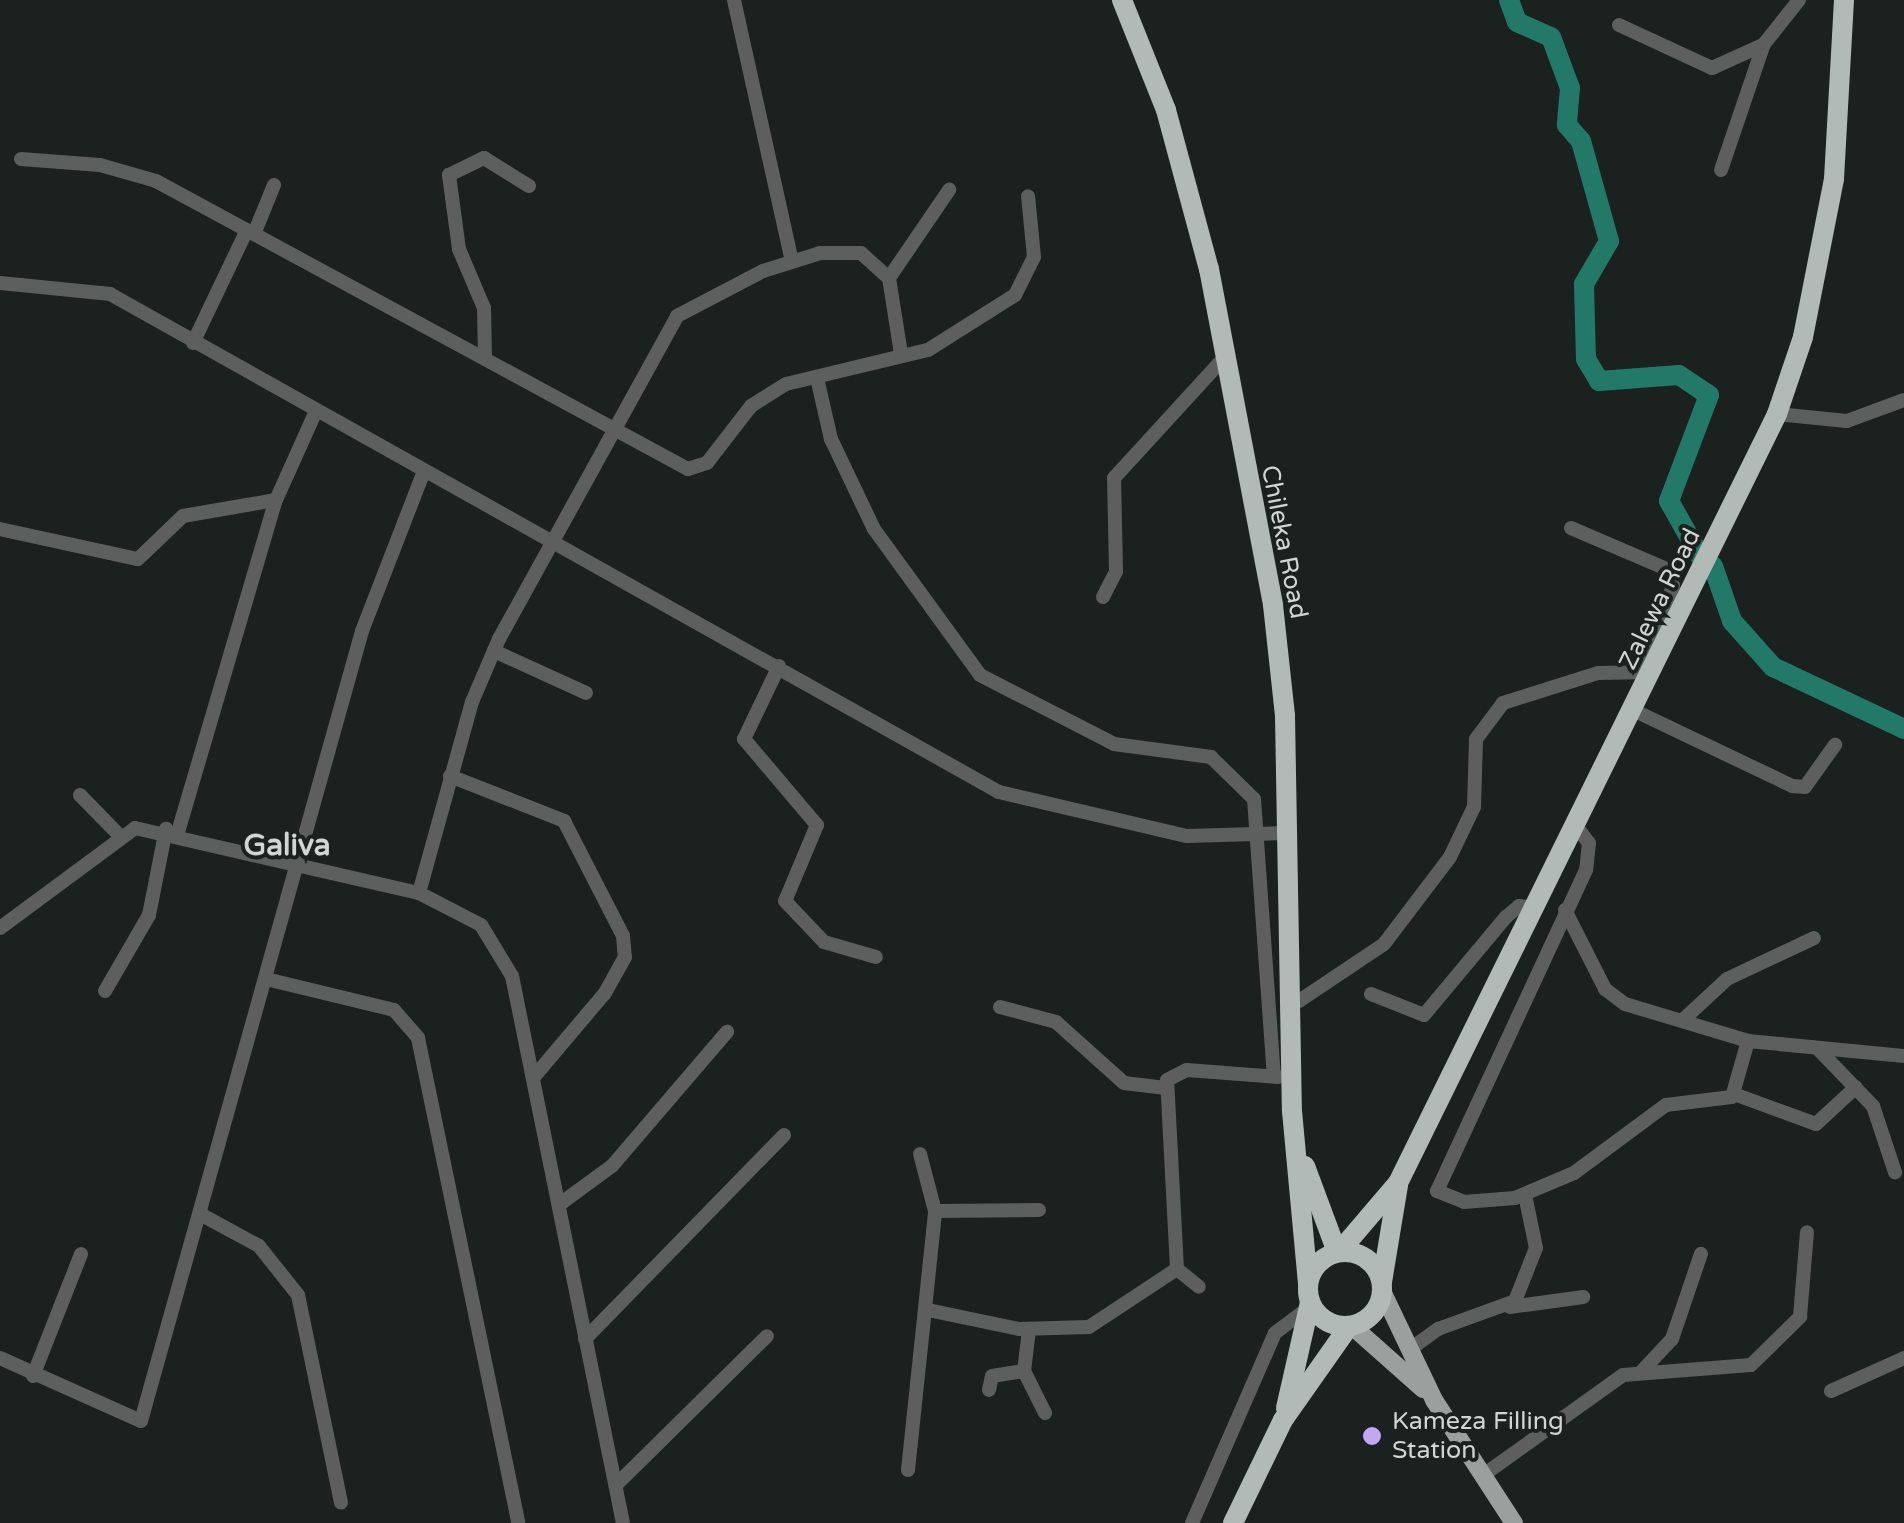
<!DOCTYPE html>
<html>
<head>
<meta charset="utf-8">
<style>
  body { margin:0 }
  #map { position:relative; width:1904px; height:1523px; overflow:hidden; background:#1a211e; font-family:"Varela Round",sans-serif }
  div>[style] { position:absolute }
  .river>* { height:20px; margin:-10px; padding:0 10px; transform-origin:10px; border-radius:10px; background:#227967 }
  .minor>* { height:14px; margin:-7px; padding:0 7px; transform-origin:7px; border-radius:7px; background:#5c5f5e }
  .major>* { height:18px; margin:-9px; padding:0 9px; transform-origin:9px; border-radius:9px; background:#99a09e }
  .highway>* { height:20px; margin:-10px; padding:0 10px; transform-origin:10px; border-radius:10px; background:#b1bab7 }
  .highway>.ring { margin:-10px; padding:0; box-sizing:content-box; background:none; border:20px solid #b1bab7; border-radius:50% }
  .dots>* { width:28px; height:28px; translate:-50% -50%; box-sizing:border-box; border:5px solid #1a211e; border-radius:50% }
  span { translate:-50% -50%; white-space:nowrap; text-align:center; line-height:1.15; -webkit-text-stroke:8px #1a211e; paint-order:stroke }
  .street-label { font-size:25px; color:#d1d5d4 }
  .poi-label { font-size:25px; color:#d1d5d4 }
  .left { translate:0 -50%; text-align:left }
  .quarter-label { font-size:30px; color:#d1d5d4; font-weight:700 }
</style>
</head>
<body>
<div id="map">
  <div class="river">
    <i style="left:1509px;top:0;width:23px;rotate:70deg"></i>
    <i style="left:1517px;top:22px;width:37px;rotate:24deg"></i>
    <i style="left:1551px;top:37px;width:54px;rotate:69.6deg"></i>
    <i style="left:1570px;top:88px;width:37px;rotate:95deg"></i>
    <i style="left:1567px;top:125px;width:21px;rotate:49deg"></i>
    <i style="left:1581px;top:141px;width:104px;rotate:74.4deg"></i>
    <i style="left:1609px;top:241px;width:50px;rotate:120.2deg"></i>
    <i style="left:1584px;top:284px;width:75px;rotate:88.5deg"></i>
    <i style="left:1586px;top:359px;width:26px;rotate:59deg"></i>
    <i style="left:1599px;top:381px;width:80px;rotate:-4.3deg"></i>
    <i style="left:1679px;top:375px;width:36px;rotate:34deg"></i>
    <i style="left:1709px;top:395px;width:113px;rotate:110.7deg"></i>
    <i style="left:1669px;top:501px;width:63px;rotate:60.6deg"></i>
    <i style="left:1713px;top:566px;width:58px;rotate:70.9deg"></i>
    <i style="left:1732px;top:621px;width:62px;rotate:48.3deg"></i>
    <i style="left:1773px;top:667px;width:145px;rotate:25.3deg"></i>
  </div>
  <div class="minor">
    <i style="left:734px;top:0;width:268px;rotate:77.5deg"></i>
    <i style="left:1619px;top:25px;width:102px;rotate:24.8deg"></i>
    <i style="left:1712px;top:68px;width:56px;rotate:-24.3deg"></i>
    <i style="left:21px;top:159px;width:79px;rotate:4.3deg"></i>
    <i style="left:100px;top:165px;width:58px;rotate:15.9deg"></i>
    <i style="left:156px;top:181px;width:605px;rotate:28.43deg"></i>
    <i style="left:688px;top:469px;width:20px;rotate:-18deg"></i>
    <i style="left:707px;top:463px;width:72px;rotate:-52.3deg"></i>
    <i style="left:751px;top:406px;width:41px;rotate:-32.2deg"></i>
    <i style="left:786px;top:384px;width:146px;rotate:-13.5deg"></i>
    <i style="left:928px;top:350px;width:103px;rotate:-32.3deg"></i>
    <i style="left:1015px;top:295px;width:42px;rotate:-63.4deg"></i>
    <i style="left:1034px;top:257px;width:61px;rotate:-95.6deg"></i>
    <i style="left:1721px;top:170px;width:133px;rotate:-71.2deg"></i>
    <i style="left:1764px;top:44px;width:56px;rotate:-51.5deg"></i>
    <i style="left:254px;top:234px;width:53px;rotate:-67.8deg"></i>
    <i style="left:889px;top:278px;width:107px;rotate:-55.7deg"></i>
    <i style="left:0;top:283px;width:111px;rotate:5.7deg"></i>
    <i style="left:110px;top:294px;width:1019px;rotate:29.26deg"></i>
    <i style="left:999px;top:792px;width:193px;rotate:13.2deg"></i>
    <i style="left:1187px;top:836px;width:99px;rotate:-1.7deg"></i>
    <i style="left:193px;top:343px;width:125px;rotate:-64.5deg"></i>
    <i style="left:485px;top:359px;width:51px;rotate:-91.1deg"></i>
    <i style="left:484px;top:308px;width:64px;rotate:-113deg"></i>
    <i style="left:459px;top:249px;width:75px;rotate:-97.7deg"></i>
    <i style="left:449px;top:175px;width:39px;rotate:-26deg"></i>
    <i style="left:484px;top:158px;width:53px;rotate:31.9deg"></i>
    <i style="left:817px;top:378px;width:63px;rotate:77.1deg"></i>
    <i style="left:831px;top:439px;width:100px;rotate:64.5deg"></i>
    <i style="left:874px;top:529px;width:180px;rotate:54deg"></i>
    <i style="left:980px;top:675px;width:151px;rotate:27.2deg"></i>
    <i style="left:1114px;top:744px;width:98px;rotate:7.6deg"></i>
    <i style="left:1211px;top:757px;width:60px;rotate:44.3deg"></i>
    <i style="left:1254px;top:799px;width:278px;rotate:85.9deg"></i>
    <i style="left:1777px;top:414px;width:70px;rotate:5.7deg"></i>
    <i style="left:1847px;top:421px;width:61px;rotate:-20.2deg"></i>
    <i style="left:1571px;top:528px;width:107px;rotate:23.2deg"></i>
    <i style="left:1669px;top:570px;width:16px;rotate:76deg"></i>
    <i style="left:1673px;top:586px;width:91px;rotate:110.6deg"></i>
    <i style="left:0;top:529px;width:141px;rotate:12.3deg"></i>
    <i style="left:138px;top:559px;width:62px;rotate:-43.7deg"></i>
    <i style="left:183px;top:516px;width:94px;rotate:-9.8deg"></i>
    <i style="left:1103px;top:597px;width:29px;rotate:-63deg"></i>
    <i style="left:1116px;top:571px;width:93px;rotate:-91.2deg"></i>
    <i style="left:1114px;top:478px;width:160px;rotate:-47.5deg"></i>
    <i style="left:494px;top:651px;width:101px;rotate:24.5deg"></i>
    <i style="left:779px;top:666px;width:81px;rotate:115.6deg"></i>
    <i style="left:744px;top:739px;width:113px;rotate:49.7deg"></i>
    <i style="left:817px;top:825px;width:82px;rotate:112.8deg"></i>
    <i style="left:785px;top:901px;width:57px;rotate:46.4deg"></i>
    <i style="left:824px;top:942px;width:54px;rotate:16.1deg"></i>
    <i style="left:1633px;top:710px;width:176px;rotate:25.5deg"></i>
    <i style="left:1792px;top:786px;width:13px;rotate:4deg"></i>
    <i style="left:1805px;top:787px;width:52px;rotate:-54.5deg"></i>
    <i style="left:450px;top:776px;width:123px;rotate:21.5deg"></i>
    <i style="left:564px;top:821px;width:129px;rotate:62.8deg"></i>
    <i style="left:623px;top:936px;width:21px;rotate:85deg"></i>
    <i style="left:625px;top:957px;width:41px;rotate:119.1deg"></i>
    <i style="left:605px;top:993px;width:111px;rotate:130.3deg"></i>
    <i style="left:80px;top:795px;width:56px;rotate:45.7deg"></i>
    <i style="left:1576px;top:826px;width:21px;rotate:53deg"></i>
    <i style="left:1589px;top:843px;width:27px;rotate:96deg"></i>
    <i style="left:1586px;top:870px;width:354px;rotate:114.9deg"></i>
    <i style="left:1437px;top:1191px;width:29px;rotate:22deg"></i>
    <i style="left:1464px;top:1202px;width:51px;rotate:-4.5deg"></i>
    <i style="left:1515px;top:1198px;width:64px;rotate:-23deg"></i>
    <i style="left:1574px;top:1173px;width:114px;rotate:-36.5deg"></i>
    <i style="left:1666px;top:1105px;width:66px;rotate:-6.9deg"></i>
    <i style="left:1732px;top:1097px;width:58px;rotate:-74.1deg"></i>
    <i style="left:178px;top:832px;width:346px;rotate:-73.6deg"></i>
    <i style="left:276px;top:500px;width:98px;rotate:-65.8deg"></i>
    <i style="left:419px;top:893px;width:198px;rotate:-74.5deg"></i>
    <i style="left:472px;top:702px;width:69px;rotate:-66.8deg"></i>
    <i style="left:499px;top:639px;width:369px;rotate:-61.1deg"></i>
    <i style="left:677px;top:316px;width:97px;rotate:-27.6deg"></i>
    <i style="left:763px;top:271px;width:60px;rotate:-17.5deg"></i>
    <i style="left:820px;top:253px;width:41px"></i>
    <i style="left:861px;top:253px;width:38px;rotate:42deg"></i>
    <i style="left:889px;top:278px;width:77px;rotate:81deg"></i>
    <i style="left:1565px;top:910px;width:89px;rotate:63.1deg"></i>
    <i style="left:1605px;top:989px;width:25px;rotate:37deg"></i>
    <i style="left:1625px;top:1004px;width:128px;rotate:16.7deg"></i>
    <i style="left:1748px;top:1041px;width:157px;rotate:5.5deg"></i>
    <i style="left:0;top:928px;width:168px;rotate:-36.5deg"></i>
    <i style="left:135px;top:828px;width:291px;rotate:12.9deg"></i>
    <i style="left:419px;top:893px;width:70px;rotate:27.3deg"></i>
    <i style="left:481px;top:925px;width:60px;rotate:58.7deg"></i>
    <i style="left:512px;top:976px;width:558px;rotate:78.53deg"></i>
    <i style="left:266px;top:979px;width:132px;rotate:13.6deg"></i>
    <i style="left:394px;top:1010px;width:37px;rotate:49deg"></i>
    <i style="left:418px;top:1038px;width:495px;rotate:78.3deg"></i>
    <i style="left:105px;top:991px;width:88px;rotate:-59.9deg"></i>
    <i style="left:149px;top:915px;width:88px;rotate:-78.8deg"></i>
    <i style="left:1371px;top:994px;width:57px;rotate:21.6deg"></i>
    <i style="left:1424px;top:1015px;width:128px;rotate:-50.1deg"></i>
    <i style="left:1506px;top:917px;width:17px;rotate:-40deg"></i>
    <i style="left:1519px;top:906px;width:16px;rotate:7deg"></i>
    <i style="left:1299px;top:1001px;width:102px;rotate:-33.8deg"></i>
    <i style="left:1384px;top:944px;width:109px;rotate:-52.8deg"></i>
    <i style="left:1450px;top:857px;width:55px;rotate:-64.4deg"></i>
    <i style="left:1474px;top:807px;width:68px;rotate:-88.3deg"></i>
    <i style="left:1476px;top:739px;width:45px;rotate:-53.1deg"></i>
    <i style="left:1503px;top:703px;width:100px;rotate:-17.5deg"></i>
    <i style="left:1598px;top:673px;width:53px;rotate:-1.1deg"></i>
    <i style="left:1000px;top:1007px;width:58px;rotate:15deg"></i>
    <i style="left:1056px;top:1022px;width:91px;rotate:41.9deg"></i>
    <i style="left:1124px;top:1083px;width:42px;rotate:6.8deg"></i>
    <i style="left:1684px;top:1019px;width:59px;rotate:-42.9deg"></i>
    <i style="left:1727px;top:979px;width:96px;rotate:-25.2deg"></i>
    <i style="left:1817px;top:1048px;width:81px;rotate:46deg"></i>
    <i style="left:1873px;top:1106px;width:70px;rotate:71.6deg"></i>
    <i style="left:1734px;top:1094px;width:87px;rotate:20.1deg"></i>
    <i style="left:1816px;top:1124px;width:54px;rotate:-42.8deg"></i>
    <i style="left:560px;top:1204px;width:64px;rotate:-36.2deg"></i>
    <i style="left:612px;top:1166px;width:177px;rotate:-49.4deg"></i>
    <i style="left:935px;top:1211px;width:104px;rotate:-0.6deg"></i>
    <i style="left:200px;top:1214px;width:67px;rotate:28.5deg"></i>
    <i style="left:259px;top:1246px;width:63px;rotate:51.5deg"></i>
    <i style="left:298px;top:1295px;width:212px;rotate:78.3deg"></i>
    <i style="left:1177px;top:1269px;width:189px;rotate:-93deg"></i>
    <i style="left:1167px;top:1080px;width:22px;rotate:-27deg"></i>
    <i style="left:1187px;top:1070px;width:92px;rotate:4.4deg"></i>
    <i style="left:1177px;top:1269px;width:28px;rotate:39deg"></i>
    <i style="left:1510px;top:1307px;width:74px;rotate:-7.8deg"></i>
    <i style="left:928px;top:1310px;width:93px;rotate:11.8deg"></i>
    <i style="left:1019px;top:1329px;width:70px;rotate:-1.6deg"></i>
    <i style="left:1089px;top:1327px;width:105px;rotate:-33.4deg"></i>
    <i style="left:585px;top:1339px;width:285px;rotate:-45.7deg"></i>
    <i style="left:1409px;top:1350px;width:36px;rotate:-36deg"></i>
    <i style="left:1438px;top:1329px;width:82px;rotate:-20deg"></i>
    <i style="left:1515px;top:1301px;width:57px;rotate:-68.4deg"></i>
    <i style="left:1536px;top:1248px;width:54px;rotate:-101.7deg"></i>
    <i style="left:0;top:1358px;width:154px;rotate:24.1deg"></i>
    <i style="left:141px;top:1421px;width:820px;rotate:-74.37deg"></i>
    <i style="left:362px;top:631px;width:172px;rotate:-68.8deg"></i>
    <i style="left:1643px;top:1370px;width:42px;rotate:-46.9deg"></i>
    <i style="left:1672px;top:1339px;width:90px;rotate:-71.2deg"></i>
    <i style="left:1024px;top:1371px;width:47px;rotate:63.4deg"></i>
    <i style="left:33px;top:1376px;width:131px;rotate:-68.5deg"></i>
    <i style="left:989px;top:1390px;width:14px;rotate:-78deg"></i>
    <i style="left:992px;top:1376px;width:32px;rotate:-9deg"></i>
    <i style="left:1024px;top:1371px;width:41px;rotate:-83deg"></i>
    <i style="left:1831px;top:1391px;width:80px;rotate:-24.3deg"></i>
    <i style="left:908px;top:1470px;width:260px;rotate:-84deg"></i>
    <i style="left:935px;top:1211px;width:59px;rotate:-104.7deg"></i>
    <i style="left:1482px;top:1476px;width:173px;rotate:-35.6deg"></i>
    <i style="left:1623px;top:1375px;width:128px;rotate:-4.5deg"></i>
    <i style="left:1751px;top:1365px;width:69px;rotate:-44.4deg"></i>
    <i style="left:1800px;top:1317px;width:85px;rotate:-85.3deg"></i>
    <i style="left:618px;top:1483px;width:209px;rotate:-44.6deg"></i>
    <i style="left:1192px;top:1523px;width:207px;rotate:-66.4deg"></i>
    <i style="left:1275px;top:1333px;width:39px;rotate:-37deg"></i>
  </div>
  <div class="major">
    <i style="left:1383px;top:1293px;width:119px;rotate:64.5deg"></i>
    <i style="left:1434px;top:1400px;width:147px;rotate:57deg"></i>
    <i style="left:1352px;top:1326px;width:95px;rotate:41.6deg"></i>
  </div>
  <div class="highway">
    <i style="left:1122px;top:0;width:118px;rotate:68.2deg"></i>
    <i style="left:1166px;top:110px;width:165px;rotate:74.9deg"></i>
    <i style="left:1209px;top:269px;width:342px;rotate:79.2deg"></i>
    <i style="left:1273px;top:605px;width:112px;rotate:83.8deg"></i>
    <i style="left:1285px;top:716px;width:395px;rotate:89deg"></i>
    <i style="left:1292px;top:1111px;width:174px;rotate:84.7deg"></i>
    <i style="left:1305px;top:1166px;width:92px;rotate:69.6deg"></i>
    <i class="ring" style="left:1308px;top:1252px;width:54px;height:54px"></i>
    <i style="left:1339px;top:1252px;width:91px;rotate:-49.5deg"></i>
    <i style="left:1398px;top:1183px;width:857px;rotate:-63.76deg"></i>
    <i style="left:1777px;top:414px;width:81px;rotate:-71.3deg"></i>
    <i style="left:1803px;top:337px;width:161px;rotate:-78.9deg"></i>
    <i style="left:1834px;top:179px;width:179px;rotate:-86.8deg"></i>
    <i style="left:1382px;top:1282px;width:98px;rotate:-80.6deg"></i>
    <i style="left:1286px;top:1408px;width:109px;rotate:-77.2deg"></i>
    <i style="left:1233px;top:1523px;width:114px;rotate:-64.1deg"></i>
    <i style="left:1283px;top:1420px;width:115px;rotate:-54.9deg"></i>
  </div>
  <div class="dots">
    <i style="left:1372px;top:1436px;background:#c2a7f2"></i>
  </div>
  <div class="street-label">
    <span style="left:1284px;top:542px;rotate:79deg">Chileka Road</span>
    <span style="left:1660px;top:599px;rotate:-64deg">Zalewa Road</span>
  </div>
  <div class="poi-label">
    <span class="left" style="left:1392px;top:1436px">Kameza Filling<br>Station</span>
  </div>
  <div class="quarter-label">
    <span style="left:287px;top:846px">Galiva</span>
  </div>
</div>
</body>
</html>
